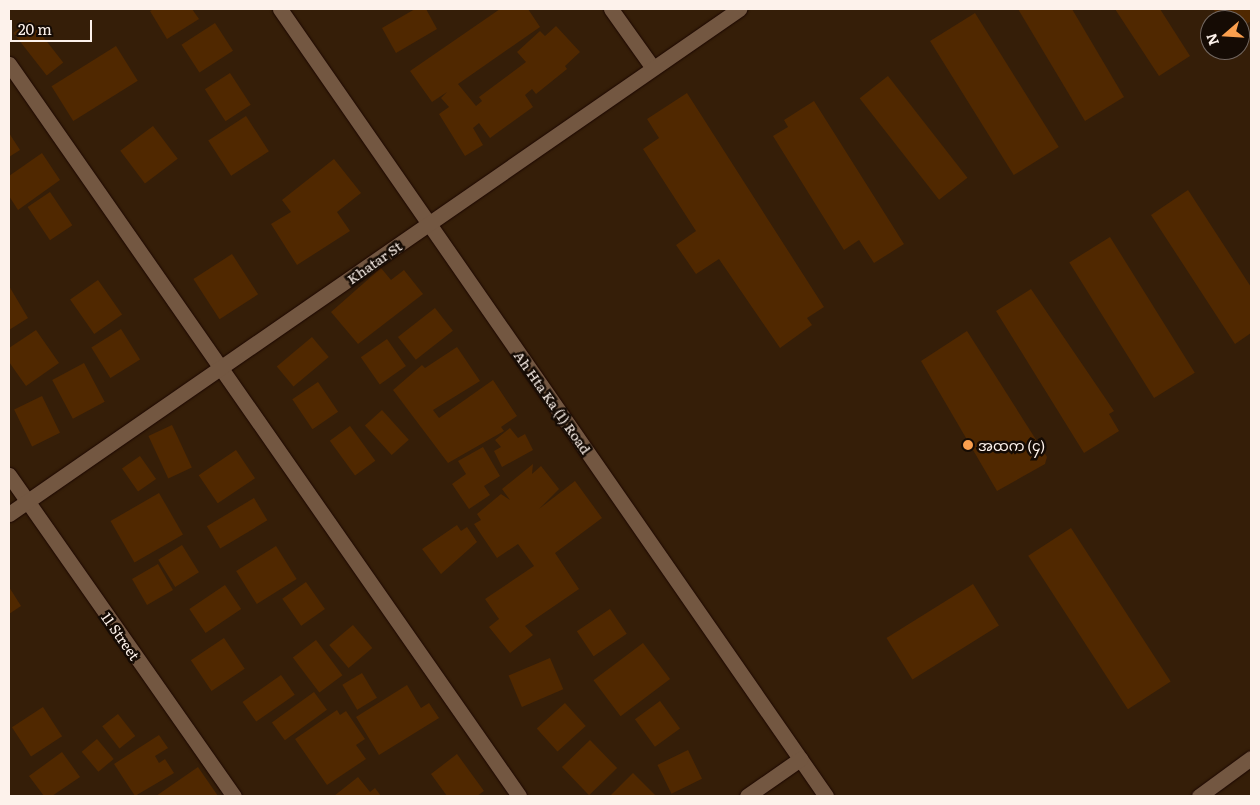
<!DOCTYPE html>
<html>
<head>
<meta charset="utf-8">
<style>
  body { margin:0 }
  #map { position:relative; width:1260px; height:805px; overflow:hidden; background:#351e08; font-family:Literata,"Noto Sans Myanmar",serif }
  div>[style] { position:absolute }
  .building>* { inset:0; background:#502800; transform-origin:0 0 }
  .roads { filter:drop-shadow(0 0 1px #1c0700) drop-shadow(0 0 1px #1c0700) }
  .minor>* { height:15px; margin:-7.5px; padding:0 7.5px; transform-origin:7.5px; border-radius:7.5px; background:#735741 }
  .dots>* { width:14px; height:14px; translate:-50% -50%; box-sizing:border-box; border:2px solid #150b04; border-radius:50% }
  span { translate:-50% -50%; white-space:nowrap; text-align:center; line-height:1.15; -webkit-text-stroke:5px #150b04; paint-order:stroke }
  .street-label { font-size:14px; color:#fdf2eb }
  .poi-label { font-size:14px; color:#fdf2eb }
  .left { translate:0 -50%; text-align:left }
  .frame { position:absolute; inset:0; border:10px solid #fdf2eb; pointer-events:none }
  .north { position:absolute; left:1200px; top:10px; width:50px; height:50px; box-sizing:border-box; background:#150b04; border:1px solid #726760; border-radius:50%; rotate:251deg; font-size:14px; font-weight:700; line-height:20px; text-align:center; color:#fdf2eb }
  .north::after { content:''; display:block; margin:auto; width:18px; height:22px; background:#fa9f4e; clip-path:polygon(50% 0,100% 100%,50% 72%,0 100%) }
  .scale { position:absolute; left:10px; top:20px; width:82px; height:22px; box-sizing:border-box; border:2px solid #fdf2eb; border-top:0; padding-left:6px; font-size:15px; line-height:18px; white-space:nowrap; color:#fdf2eb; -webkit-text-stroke:4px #150b04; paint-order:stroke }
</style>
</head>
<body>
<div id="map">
  <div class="building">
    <i style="clip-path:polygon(154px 9px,192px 9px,199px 19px,167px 39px,150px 11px)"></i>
    <i style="clip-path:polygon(415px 9px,426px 9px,437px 29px,396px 53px,382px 28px)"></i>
    <i style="clip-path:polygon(500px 9px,528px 9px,540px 27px,458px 84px,476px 106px,482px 101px,479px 97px,526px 62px,517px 52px,540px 31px,545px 36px,556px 26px,580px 52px,565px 66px,567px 69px,536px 94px,532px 89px,525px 95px,533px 107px,490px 138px,479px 123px,473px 128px,483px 145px,465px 156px,439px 114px,449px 107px,441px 98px,447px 92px,432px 102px,410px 71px)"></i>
    <i style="clip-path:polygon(1018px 9px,1072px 9px,1124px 97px,1085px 121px)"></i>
    <i style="clip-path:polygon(1115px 9px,1160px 9px,1190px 56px,1159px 76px)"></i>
    <i style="clip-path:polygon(1213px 9px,1251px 9px,1251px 21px,1240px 28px,1240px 20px,1221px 20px)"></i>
    <i style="left:975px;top:13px;width:158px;height:53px;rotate:58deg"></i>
    <i style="left:30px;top:20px;width:54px;height:21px;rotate:52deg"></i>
    <i style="left:215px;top:23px;width:33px;height:40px;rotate:57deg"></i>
    <i style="left:116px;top:46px;width:41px;height:76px;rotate:58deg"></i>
    <i style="left:230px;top:73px;width:38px;height:30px;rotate:57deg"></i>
    <i style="left:888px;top:76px;width:129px;height:36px;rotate:52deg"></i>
    <i style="clip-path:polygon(687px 93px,824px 307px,807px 318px,812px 325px,780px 348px,719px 259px,696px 274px,676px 245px,696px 231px,643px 149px,659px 138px,647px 119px)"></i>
    <i style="clip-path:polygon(814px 101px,904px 244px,874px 263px,859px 240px,844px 250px,773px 136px,788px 127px,784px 120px)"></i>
    <i style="left:246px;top:116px;width:42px;height:45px;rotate:57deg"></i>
    <i style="left:153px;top:126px;width:41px;height:41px;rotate:53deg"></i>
    <i style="clip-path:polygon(9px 133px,20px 150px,9px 157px)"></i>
    <i style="clip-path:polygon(42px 153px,60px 180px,18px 210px,9px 196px,9px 176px)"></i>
    <i style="clip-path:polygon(334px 159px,361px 193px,337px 212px,350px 231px,297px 265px,271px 224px,291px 212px,282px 200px)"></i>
    <i style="clip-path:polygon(1188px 190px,1251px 287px,1251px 333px,1235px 344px,1151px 215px)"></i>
    <i style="left:50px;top:192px;width:40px;height:27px;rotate:56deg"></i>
    <i style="left:1110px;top:237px;width:160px;height:48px;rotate:58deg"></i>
    <i style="left:232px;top:254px;width:48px;height:46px;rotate:57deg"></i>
    <i style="clip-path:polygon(381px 268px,391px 280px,404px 270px,423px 294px,358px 344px,331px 312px)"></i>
    <i style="left:98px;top:280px;width:42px;height:34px;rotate:55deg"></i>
    <i style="clip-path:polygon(9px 286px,28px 318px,9px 330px)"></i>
    <i style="clip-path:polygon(1031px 289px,1114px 411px,1109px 414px,1119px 431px,1084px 453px,996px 311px)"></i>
    <i style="left:435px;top:308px;width:29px;height:47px;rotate:52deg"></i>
    <i style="left:121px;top:329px;width:36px;height:35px;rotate:58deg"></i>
    <i style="clip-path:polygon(36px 330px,59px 363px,26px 386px,9px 362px,9px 348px)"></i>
    <i style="clip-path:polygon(967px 331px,1047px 457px,1045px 464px,997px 491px,921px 361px)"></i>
    <i style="left:312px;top:337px;width:26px;height:46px;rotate:50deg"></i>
    <i style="left:387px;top:339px;width:33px;height:32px;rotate:55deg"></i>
    <i style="clip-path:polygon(457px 347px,480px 381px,433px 410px,439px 418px,493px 380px,517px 416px,501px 427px,504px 431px,448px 463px,393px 390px,422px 365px,425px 368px)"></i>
    <i style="left:84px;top:363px;width:44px;height:36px;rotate:62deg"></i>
    <i style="left:318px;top:382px;width:36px;height:31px;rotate:56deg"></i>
    <i style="left:42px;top:396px;width:41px;height:31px;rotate:64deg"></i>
    <i style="left:382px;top:410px;width:40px;height:23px;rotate:48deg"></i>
    <i style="left:172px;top:425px;width:47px;height:26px;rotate:65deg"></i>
    <i style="left:350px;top:426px;width:43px;height:25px;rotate:54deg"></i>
    <i style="clip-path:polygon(510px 428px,518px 438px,525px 434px,533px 450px,502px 467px,494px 451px,501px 447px,495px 440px)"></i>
    <i style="clip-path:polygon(483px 447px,500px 476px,484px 486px,490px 495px,469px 509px,452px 484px,466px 474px,458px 461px)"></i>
    <i style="left:236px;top:450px;width:34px;height:45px;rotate:56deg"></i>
    <i style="left:140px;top:456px;width:28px;height:22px;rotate:55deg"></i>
    <i style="clip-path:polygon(533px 464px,532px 474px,541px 466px,559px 489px,539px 509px,575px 481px,602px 518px,555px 553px,579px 589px,525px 626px,533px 635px,510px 653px,489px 627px,499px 619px,485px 599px,534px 566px,518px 544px,497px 558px,474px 524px,481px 520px,477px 514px,501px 494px,510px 500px,502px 489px)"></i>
    <i style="left:159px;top:493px;width:48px;height:56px;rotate:60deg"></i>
    <i style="left:254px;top:498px;width:26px;height:55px;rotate:59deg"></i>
    <i style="clip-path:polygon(457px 525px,461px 531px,467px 527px,477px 542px,441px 574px,422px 549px)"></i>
    <i style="left:1071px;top:528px;width:183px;height:51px;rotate:57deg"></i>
    <i style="left:182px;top:545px;width:32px;height:28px;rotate:58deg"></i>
    <i style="left:276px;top:546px;width:39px;height:47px;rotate:58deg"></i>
    <i style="left:158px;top:564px;width:30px;height:30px;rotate:60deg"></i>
    <i style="left:306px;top:582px;width:33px;height:29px;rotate:55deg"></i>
    <i style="left:973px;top:584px;width:49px;height:102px;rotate:58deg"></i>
    <i style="left:225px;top:585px;width:29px;height:43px;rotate:56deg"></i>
    <i style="clip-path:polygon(9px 587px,21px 606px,9px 614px)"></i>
    <i style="left:610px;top:609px;width:30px;height:40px;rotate:56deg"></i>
    <i style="left:353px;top:625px;width:30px;height:31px;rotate:50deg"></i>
    <i style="left:224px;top:638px;width:37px;height:40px;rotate:56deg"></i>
    <i style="left:316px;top:640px;width:44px;height:29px;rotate:53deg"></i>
    <i style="left:643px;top:643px;width:45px;height:62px;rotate:53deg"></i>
    <i style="left:550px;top:658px;width:34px;height:45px;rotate:67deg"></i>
    <i style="left:362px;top:673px;width:29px;height:23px;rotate:59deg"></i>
    <i style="left:281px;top:675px;width:24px;height:47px;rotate:55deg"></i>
    <i style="clip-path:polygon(407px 685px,421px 708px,429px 703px,439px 718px,379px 755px,356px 717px)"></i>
    <i style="left:314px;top:692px;width:22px;height:52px;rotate:54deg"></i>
    <i style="left:660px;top:701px;width:34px;height:31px;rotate:54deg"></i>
    <i style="left:565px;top:703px;width:31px;height:38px;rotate:48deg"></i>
    <i style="left:43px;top:707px;width:35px;height:37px;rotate:57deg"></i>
    <i style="clip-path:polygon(337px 710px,340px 715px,346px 711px,365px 739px,356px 745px,366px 759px,327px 785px,295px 739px)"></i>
    <i style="left:118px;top:714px;width:28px;height:20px;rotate:52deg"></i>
    <i style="clip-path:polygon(159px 735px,168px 748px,155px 756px,159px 763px,165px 759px,174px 773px,135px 796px,114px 764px)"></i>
    <i style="left:97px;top:739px;width:26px;height:20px;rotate:50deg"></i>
    <i style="left:590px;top:740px;width:39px;height:39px;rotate:46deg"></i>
    <i style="left:688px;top:750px;width:32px;height:34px;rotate:64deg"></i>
    <i style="clip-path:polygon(62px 752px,80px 777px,52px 796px,44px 796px,29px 776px)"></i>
    <i style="clip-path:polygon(457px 754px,484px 791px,477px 796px,447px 796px,431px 774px)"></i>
    <i style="clip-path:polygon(198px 767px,218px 796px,156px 796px)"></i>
    <i style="clip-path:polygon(633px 773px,656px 796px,610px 796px)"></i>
    <i style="clip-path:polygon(358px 777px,370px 792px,375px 788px,381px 796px,334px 796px)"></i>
  </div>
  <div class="roads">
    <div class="minor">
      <i style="left:280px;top:9px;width:958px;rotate:55.25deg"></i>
      <i style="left:611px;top:9px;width:72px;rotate:54.6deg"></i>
      <i style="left:9px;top:64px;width:892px;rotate:55.13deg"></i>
      <i style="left:9px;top:475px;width:392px;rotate:55deg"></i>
      <i style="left:9px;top:514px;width:888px;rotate:-34.67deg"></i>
      <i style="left:747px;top:796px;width:65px;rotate:-34.9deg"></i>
      <i style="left:1199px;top:796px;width:64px;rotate:-36.2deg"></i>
    </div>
  </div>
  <div class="dots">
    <i style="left:968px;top:445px;background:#fa9f4e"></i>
  </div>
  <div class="street-label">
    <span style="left:374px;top:262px;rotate:-35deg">Khatar St</span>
    <span style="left:553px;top:402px;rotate:55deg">Ah Hta Ka (1) Road</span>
    <span style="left:121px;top:636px;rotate:55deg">11 Street</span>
  </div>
  <div class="poi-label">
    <span class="left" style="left:978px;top:445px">အထက (၄)</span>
  </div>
  <div class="frame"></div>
  <div class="north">N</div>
  <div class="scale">20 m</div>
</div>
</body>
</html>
